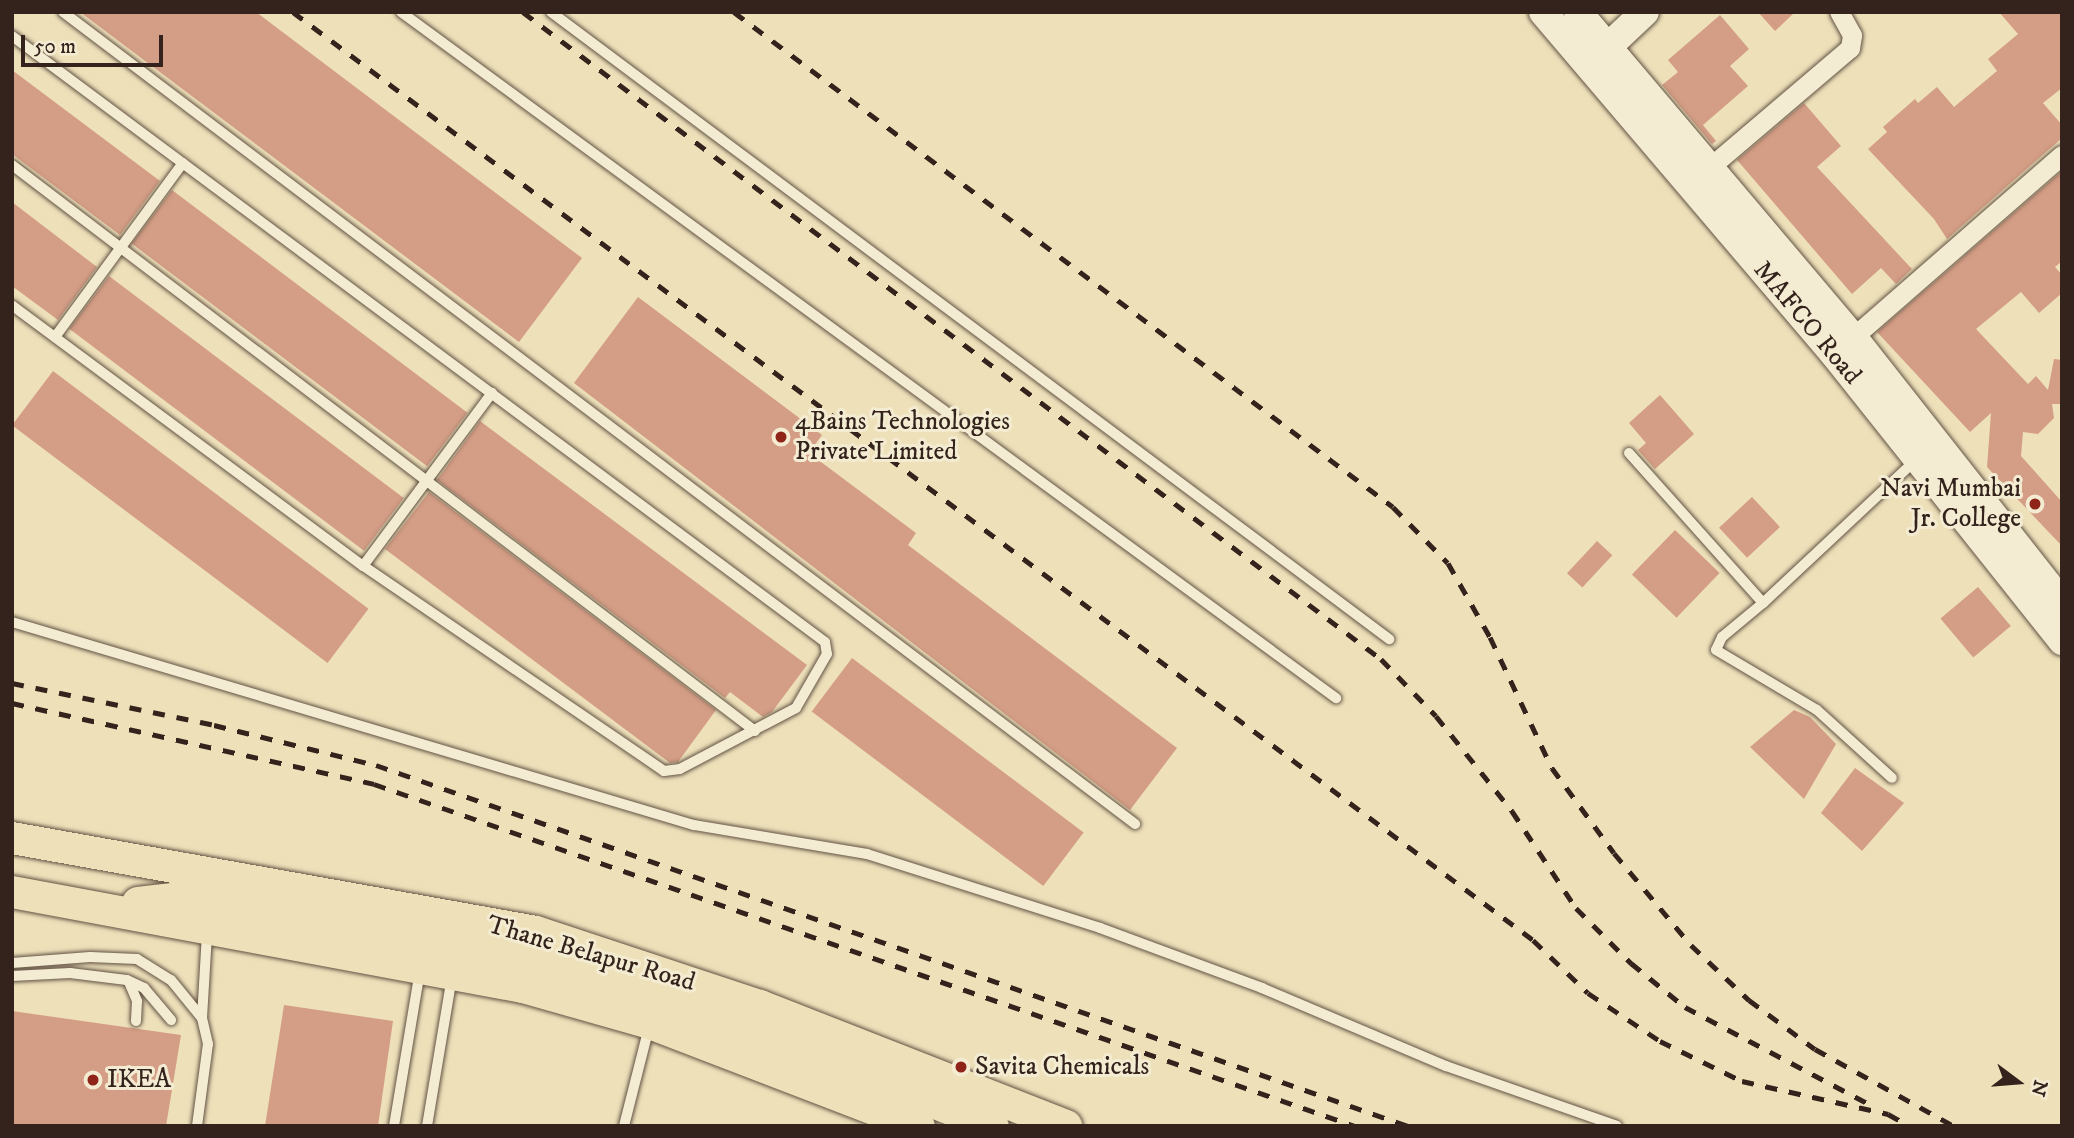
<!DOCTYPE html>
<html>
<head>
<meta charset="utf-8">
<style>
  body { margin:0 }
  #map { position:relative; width:2074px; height:1138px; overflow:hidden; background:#eee1ba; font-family:"IM FELL DW Pica",serif }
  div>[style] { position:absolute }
  .building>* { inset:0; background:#d49d85; transform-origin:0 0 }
  .roads { filter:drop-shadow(0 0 2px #625244) drop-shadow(0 0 2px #625244) }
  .lane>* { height:10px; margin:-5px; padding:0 5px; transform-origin:5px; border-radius:5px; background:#f4ecd2 }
  .street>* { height:19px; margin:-9.5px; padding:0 9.5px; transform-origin:9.5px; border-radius:9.5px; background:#f4ecd2 }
  .secondary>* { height:28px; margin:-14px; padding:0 14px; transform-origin:14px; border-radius:14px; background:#f4ecd2 }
  .primary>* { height:32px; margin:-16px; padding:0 16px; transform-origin:16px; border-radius:16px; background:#eee1ba }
  .rail>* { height:5px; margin-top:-2.5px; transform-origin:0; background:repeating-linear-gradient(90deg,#34231c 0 12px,transparent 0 24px) }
  .dots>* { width:19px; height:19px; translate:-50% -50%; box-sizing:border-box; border:4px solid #f4ecd2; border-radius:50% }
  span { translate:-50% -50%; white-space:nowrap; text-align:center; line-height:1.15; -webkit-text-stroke:6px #f4ecd2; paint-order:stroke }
  .street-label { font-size:26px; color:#34231c }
  .poi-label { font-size:26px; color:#34231c }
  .left { translate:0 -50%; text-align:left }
  .right { translate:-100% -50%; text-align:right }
  .frame { position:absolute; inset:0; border:14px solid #34231c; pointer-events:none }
  .north { position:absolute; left:1983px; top:1047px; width:70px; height:70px; -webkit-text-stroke:5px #f4ecd2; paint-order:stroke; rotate:106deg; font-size:19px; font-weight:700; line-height:28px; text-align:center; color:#34231c }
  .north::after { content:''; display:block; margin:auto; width:24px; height:32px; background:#34231c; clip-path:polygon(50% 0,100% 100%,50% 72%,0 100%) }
  .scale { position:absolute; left:21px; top:35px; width:142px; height:32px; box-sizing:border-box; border:4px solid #34231c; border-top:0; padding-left:9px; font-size:21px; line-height:24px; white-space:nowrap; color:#34231c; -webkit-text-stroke:5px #f4ecd2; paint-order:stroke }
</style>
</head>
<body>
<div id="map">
  <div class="building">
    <i style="clip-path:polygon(80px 12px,256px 12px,582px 258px,519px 342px)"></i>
    <i style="clip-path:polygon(1758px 12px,1795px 12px,1775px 31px)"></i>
    <i style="clip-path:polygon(1999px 12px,2062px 12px,2062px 88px,2043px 103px,2062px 125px,2062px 138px,1947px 239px,1934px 219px,1868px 149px,1887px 132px,1883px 127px,1915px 99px,1918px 103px,1937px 87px,1954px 107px,1997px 71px,1988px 59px,2018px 34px)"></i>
    <i style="clip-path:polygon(1720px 15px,1749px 49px,1730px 66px,1748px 86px,1703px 125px,1716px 141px,1712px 144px,1662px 85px,1678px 72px,1668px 60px)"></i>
    <i style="clip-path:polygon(12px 70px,160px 181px,120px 235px,12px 154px)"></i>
    <i style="clip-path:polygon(1804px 103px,1841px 146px,1817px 167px,1912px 269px,1896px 284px,1881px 268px,1852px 294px,1737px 160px)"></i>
    <i style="clip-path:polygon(2062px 171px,2062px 261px,2055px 267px,2062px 275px,2062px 293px,2039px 313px,2021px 292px,1976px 329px,2028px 384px,2036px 376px,2048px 390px,2054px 359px,2062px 360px,2062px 404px,2052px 404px,2054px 418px,2038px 434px,2023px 432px,2021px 456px,2062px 502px,2062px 546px,1987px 467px,1991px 413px,1970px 432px,1877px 332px)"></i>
    <i style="left:172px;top:190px;width:370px;height:67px;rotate:37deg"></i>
    <i style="clip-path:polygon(12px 202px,97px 267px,58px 320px,12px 286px)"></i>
    <i style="left:109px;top:276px;width:369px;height:66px;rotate:37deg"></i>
    <i style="clip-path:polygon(638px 297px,822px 435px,809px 453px,916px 533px,908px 545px,1177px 748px,1130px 810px,574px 383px)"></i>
    <i style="left:53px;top:371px;width:395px;height:68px;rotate:37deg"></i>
    <i style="clip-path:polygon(1660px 395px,1694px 434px,1655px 469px,1638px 450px,1646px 443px,1629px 423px)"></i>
    <i style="clip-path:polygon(480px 421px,807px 665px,772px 712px,763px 717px,730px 692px,725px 698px,437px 480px)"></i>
    <i style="clip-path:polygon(429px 492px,716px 710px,678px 762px,670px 763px,385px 549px)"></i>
    <i style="left:1752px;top:497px;width:41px;height:45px;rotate:47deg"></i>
    <i style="left:1675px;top:530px;width:62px;height:62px;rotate:44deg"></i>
    <i style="left:1597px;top:541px;width:21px;height:44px;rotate:43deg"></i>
    <i style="left:1978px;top:587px;width:51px;height:49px;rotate:50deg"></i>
    <i style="left:852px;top:658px;width:290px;height:67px;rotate:37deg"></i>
    <i style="clip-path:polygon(1794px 710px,1810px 717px,1836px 744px,1804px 799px,1750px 747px)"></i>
    <i style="clip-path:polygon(1855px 768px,1904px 803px,1862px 851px,1821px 813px)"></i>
    <i style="clip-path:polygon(284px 1005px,393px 1021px,378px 1126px,265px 1126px)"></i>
    <i style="clip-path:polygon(12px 1011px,181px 1035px,166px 1126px,12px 1126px)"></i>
  </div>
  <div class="roads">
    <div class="lane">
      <i style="left:63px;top:12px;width:1345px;rotate:37.14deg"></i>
      <i style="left:401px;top:12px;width:1160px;rotate:36.27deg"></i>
      <i style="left:551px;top:12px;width:1047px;rotate:36.8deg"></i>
      <i style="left:12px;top:36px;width:1014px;rotate:36.7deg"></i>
      <i style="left:825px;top:642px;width:12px;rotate:81deg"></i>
      <i style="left:827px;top:654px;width:62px;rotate:119.9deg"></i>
      <i style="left:796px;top:708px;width:131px;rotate:152.3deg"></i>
      <i style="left:680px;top:769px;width:16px;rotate:173deg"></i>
      <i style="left:664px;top:771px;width:364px;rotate:-145.7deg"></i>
      <i style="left:363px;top:566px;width:437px;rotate:-143.4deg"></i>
      <i style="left:12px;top:165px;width:934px;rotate:37.3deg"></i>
      <i style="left:55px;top:337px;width:216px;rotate:-53.7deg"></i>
      <i style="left:1629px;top:453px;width:201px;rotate:48.2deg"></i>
      <i style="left:1763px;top:603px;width:208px;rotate:-43.1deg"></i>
      <i style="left:363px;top:566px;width:216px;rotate:-53.3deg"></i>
      <i style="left:1763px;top:603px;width:53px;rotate:140.3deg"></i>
      <i style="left:1722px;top:637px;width:14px;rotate:115deg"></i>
      <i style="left:1716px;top:650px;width:117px;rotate:30.7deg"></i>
      <i style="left:1817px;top:710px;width:101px;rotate:42.2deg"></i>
      <i style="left:12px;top:622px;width:712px;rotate:16.58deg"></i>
      <i style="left:694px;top:825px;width:175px;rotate:9.5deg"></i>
      <i style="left:867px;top:854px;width:244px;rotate:17.6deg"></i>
      <i style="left:1100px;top:928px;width:173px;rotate:20.3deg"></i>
      <i style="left:1262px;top:988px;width:200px;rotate:23deg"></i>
      <i style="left:1446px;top:1066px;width:181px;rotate:19.3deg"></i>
      <i style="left:12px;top:963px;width:78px;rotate:-4.4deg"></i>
      <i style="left:90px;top:957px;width:47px;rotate:2.4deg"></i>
      <i style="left:137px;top:959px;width:40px;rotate:32deg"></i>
      <i style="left:171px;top:980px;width:49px;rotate:50.8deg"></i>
      <i style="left:12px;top:976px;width:58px;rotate:-3deg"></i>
      <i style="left:70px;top:973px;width:57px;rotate:7deg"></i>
      <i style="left:127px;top:980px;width:19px;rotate:25deg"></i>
      <i style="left:144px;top:988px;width:42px;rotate:49.8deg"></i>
      <i style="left:129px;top:982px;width:21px;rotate:67deg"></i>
      <i style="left:137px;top:1001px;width:20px;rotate:93deg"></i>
      <i style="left:197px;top:1126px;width:83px;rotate:-82.4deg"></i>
      <i style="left:208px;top:1044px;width:27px;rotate:-103deg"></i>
      <i style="left:202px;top:1018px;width:85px;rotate:-86.6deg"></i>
      <i style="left:394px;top:1126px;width:157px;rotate:-80.5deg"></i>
      <i style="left:427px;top:1126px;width:151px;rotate:-80.5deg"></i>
      <i style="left:624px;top:1126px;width:102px;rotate:-75.8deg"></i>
    </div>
    <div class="street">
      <i style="left:1710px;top:167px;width:184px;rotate:-40.4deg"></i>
      <i style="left:1850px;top:48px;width:13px;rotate:-81deg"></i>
      <i style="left:1852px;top:35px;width:26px;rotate:-119deg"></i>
      <i style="left:1844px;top:345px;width:289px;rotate:-41.1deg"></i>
    </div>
    <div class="secondary">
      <i style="left:1543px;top:12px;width:449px;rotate:49.6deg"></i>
      <i style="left:1834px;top:354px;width:367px;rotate:51.5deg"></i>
      <i style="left:1578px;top:12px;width:426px;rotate:49.8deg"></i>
      <i style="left:1853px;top:337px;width:338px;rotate:51.8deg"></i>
      <i style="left:1596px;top:58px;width:67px;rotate:-43.2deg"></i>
    </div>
    <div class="primary">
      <i style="left:12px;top:838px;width:532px;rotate:10.17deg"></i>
      <i style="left:536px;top:932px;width:236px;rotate:18.3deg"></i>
      <i style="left:760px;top:1006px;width:329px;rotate:21.4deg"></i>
      <i style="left:12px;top:892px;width:520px;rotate:10.53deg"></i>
      <i style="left:523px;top:987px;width:132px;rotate:15.8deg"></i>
      <i style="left:650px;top:1023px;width:288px;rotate:21deg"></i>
      <i style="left:138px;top:903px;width:59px;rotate:-6.8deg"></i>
      <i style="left:197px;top:896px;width:338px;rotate:10.9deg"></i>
      <i style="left:529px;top:960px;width:233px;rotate:17.5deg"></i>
      <i style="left:751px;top:1030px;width:260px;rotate:21.6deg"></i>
    </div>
  </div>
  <div class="rail">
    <i style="left:293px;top:12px;width:1549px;rotate:36.81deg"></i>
    <i style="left:1533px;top:940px;width:76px;rotate:43.9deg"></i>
    <i style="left:1588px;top:993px;width:87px;rotate:33.7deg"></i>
    <i style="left:1660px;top:1041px;width:91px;rotate:26deg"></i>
    <i style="left:1742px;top:1081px;width:150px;rotate:12.7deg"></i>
    <i style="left:1888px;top:1114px;width:25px;rotate:29deg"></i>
    <i style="left:523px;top:12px;width:1075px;rotate:37.02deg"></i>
    <i style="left:1381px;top:659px;width:79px;rotate:46deg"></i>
    <i style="left:1436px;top:716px;width:122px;rotate:51.3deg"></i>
    <i style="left:1512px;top:811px;width:116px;rotate:56.6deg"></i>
    <i style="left:1576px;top:908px;width:78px;rotate:45deg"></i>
    <i style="left:1631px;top:963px;width:70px;rotate:39.2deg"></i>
    <i style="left:1685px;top:1007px;width:208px;rotate:27.8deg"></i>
    <i style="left:734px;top:12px;width:824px;rotate:36.91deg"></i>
    <i style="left:1393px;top:507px;width:78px;rotate:45.5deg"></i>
    <i style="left:1448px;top:563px;width:85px;rotate:60.4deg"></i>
    <i style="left:1490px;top:637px;width:145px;rotate:64.7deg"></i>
    <i style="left:1552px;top:768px;width:105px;rotate:53.9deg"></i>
    <i style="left:1614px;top:853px;width:120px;rotate:50.1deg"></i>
    <i style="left:1691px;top:945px;width:80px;rotate:43.5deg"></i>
    <i style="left:1749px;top:1000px;width:82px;rotate:36.6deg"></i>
    <i style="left:1815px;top:1049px;width:159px;rotate:29deg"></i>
    <i style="left:12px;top:683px;width:206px;rotate:11.7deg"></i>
    <i style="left:214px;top:725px;width:167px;rotate:13.9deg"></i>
    <i style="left:376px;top:765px;width:1093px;rotate:19.28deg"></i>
    <i style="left:12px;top:703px;width:371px;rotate:12.6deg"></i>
    <i style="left:374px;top:784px;width:1039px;rotate:19.22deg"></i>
  </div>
  <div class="dots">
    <i style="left:781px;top:437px;background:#8f2418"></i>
    <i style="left:2035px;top:504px;background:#8f2418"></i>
    <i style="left:961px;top:1067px;background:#8f2418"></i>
    <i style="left:93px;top:1080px;background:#8f2418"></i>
  </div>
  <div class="street-label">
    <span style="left:1807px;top:323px;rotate:50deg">MAFCO Road</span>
    <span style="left:591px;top:954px;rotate:16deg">Thane Belapur Road</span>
  </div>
  <div class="poi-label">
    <span class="left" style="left:795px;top:437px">4Bains Technologies<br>Private Limited</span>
    <span class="right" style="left:2021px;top:504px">Navi Mumbai<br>Jr. College</span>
    <span class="left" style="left:975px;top:1067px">Savita Chemicals</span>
    <span class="left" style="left:107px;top:1080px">IKEA</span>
  </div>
  <div class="frame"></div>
  <div class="north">N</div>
  <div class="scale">50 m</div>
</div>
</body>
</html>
